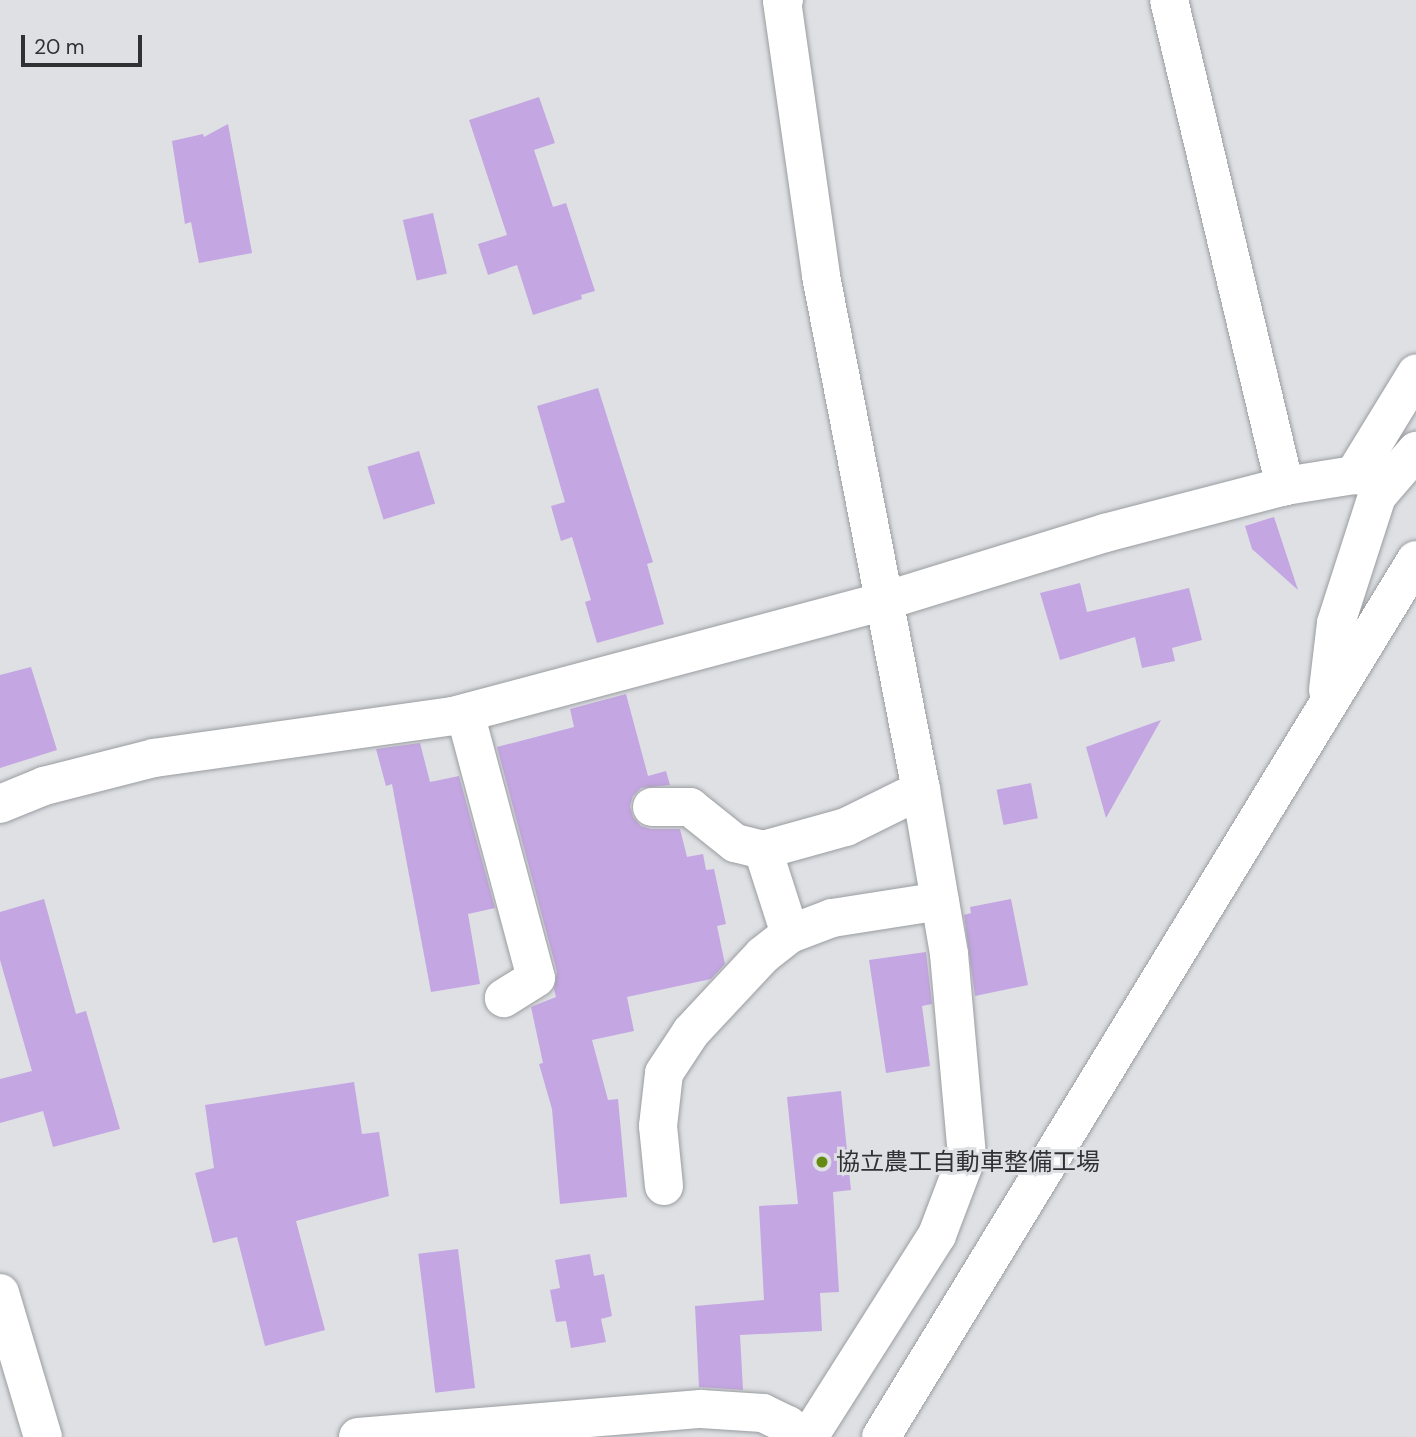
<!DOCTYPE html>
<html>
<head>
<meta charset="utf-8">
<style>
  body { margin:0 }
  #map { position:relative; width:1416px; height:1437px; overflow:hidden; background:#dee0e4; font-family:"DM Sans","Noto Sans JP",sans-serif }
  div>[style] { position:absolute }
  .building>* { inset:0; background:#c4a6e2; transform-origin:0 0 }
  .roads { filter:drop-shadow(0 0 2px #9a9da0) drop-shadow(0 0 2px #9a9da0) }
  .minor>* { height:38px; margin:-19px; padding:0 19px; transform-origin:19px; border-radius:19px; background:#fff }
  .dots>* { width:19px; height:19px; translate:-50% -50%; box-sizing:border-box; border:4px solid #dee0e4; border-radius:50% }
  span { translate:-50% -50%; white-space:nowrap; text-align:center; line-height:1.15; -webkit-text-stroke:6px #dee0e4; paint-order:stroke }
  .poi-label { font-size:24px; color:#303132 }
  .left { translate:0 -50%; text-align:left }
  .scale { position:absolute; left:21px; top:35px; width:121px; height:32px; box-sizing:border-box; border:4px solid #303132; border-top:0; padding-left:9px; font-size:21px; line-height:24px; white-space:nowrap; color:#303132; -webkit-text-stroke:5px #dee0e4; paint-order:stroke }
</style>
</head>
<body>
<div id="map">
  <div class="building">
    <i style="clip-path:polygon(539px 97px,555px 143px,534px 150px,553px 207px,566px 203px,595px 291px,581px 295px,582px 299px,533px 315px,517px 265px,488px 275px,478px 244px,507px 235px,469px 120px)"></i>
    <i style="clip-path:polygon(228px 124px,252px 253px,199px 263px,191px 222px,185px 224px,172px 141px,203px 134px,204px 137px)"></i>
    <i style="left:433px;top:213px;width:62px;height:31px;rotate:77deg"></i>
    <i style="clip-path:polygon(598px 388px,653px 562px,647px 564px,664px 624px,597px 643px,585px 602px,591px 600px,572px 537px,561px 541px,551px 506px,565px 502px,537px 406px)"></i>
    <i style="left:419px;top:451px;width:55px;height:54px;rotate:73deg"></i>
    <i style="clip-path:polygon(1274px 517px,1298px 590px,1252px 549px,1245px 526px)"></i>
    <i style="clip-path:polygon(1080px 583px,1087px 612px,1189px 588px,1202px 640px,1172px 648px,1175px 661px,1142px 668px,1135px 637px,1060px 660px,1040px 593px)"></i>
    <i style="clip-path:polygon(31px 667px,57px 750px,0 768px,0 675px)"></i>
    <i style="clip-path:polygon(626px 694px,648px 776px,666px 771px,670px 785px,641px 788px,633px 796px,630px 806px,633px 817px,641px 826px,651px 829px,680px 829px,687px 857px,703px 854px,706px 870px,714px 869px,726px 924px,717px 926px,725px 964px,711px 979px,627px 997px,634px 1031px,592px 1040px,608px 1100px,618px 1099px,627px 1197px,560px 1204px,552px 1109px,539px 1064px,543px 1063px,531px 1007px,556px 997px,554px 989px,557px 972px,497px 747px,574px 727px,570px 709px)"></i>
    <i style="clip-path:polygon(1161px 720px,1106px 818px,1086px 747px)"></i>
    <i style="clip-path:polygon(420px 743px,430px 782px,459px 776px,495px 908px,468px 914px,480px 984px,431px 992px,392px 784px,386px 786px,376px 749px)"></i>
    <i style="left:1031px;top:783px;width:36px;height:35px;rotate:79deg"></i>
    <i style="clip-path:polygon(44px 899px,76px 1014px,86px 1011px,120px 1129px,53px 1147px,43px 1111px,0 1123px,0 1079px,32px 1071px,0 960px,0 912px)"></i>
    <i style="clip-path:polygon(1011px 899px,1028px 985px,975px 996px,964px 915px,971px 913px,970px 907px)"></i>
    <i style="clip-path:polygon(926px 952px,932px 1004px,922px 1006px,930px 1066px,886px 1073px,869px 960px)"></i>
    <i style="clip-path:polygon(354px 1082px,362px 1134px,379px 1132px,389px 1196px,296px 1221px,325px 1330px,265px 1346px,237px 1237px,213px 1243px,195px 1173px,214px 1168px,205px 1105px)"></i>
    <i style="clip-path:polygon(841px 1091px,851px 1190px,833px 1192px,839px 1292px,820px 1293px,822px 1331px,740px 1335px,743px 1390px,699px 1387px,695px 1306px,764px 1300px,759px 1206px,798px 1204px,787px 1097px)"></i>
    <i style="left:458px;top:1249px;width:140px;height:40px;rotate:83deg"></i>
    <i style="clip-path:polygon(590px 1254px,594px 1276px,604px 1274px,612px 1316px,601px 1319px,606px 1342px,571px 1348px,566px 1321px,556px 1322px,550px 1290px,560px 1288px,555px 1260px)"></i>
  </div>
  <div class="roads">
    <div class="minor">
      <i style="left:784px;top:0;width:2px;rotate:153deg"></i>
      <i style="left:782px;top:1px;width:278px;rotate:81.9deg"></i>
      <i style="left:821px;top:276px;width:524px;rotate:78.99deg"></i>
      <i style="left:921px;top:790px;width:166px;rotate:80.3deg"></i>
      <i style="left:949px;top:954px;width:203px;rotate:84.9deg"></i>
      <i style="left:967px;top:1156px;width:85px;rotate:110.8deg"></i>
      <i style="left:937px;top:1235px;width:239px;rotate:122.4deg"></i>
      <i style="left:1169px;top:0;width:500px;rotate:76.6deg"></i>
      <i style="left:1354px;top:475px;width:119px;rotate:-58.5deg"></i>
      <i style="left:1328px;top:690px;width:67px;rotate:-83.2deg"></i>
      <i style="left:1336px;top:623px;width:133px;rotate:-72.1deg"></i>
      <i style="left:1377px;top:496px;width:60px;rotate:-49.1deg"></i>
      <i style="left:465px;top:713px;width:274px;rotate:75deg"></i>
      <i style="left:536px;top:978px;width:38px;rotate:148deg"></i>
      <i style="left:0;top:804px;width:48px;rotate:-22.2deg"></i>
      <i style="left:44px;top:786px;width:114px;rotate:-14.3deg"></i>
      <i style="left:154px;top:758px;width:302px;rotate:-8deg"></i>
      <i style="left:453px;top:716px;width:446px;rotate:-14.9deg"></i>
      <i style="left:884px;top:601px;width:231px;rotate:-17.1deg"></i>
      <i style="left:1105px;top:533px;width:186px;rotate:-14.6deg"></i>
      <i style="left:1285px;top:486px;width:70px;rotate:-9.1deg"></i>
      <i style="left:1354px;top:475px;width:37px;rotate:5deg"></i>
      <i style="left:652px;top:807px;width:38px"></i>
      <i style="left:690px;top:807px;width:58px;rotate:38.7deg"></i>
      <i style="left:735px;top:843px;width:29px;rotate:14deg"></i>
      <i style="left:763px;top:850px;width:86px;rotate:-15.5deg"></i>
      <i style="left:846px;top:827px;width:84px;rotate:-26.3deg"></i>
      <i style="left:763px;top:850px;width:88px;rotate:72.2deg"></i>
      <i style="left:664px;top:1186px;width:60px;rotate:-95.7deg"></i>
      <i style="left:658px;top:1126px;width:53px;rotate:-83.5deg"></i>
      <i style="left:664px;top:1073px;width:49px;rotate:-56.6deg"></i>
      <i style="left:691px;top:1032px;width:105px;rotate:-46.9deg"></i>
      <i style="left:763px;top:955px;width:34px;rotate:-38deg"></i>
      <i style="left:790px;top:934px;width:45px;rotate:-20.9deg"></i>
      <i style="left:832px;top:918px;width:109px;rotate:-8.9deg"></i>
      <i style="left:0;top:1293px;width:150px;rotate:73.4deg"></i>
      <i style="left:358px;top:1437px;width:344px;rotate:-4.7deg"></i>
      <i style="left:701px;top:1409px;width:62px;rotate:3.7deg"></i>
      <i style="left:763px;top:1413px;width:28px;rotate:26deg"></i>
      <i style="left:788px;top:1425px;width:17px;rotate:45deg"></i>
      <i style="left:881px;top:1437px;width:1027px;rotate:-58.62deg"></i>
    </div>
  </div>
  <div class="dots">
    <i style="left:822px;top:1162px;background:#648a12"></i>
  </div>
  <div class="poi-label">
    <span class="left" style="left:836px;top:1162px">協立農工自動車整備工場</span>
  </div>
  <div class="scale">20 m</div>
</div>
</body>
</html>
